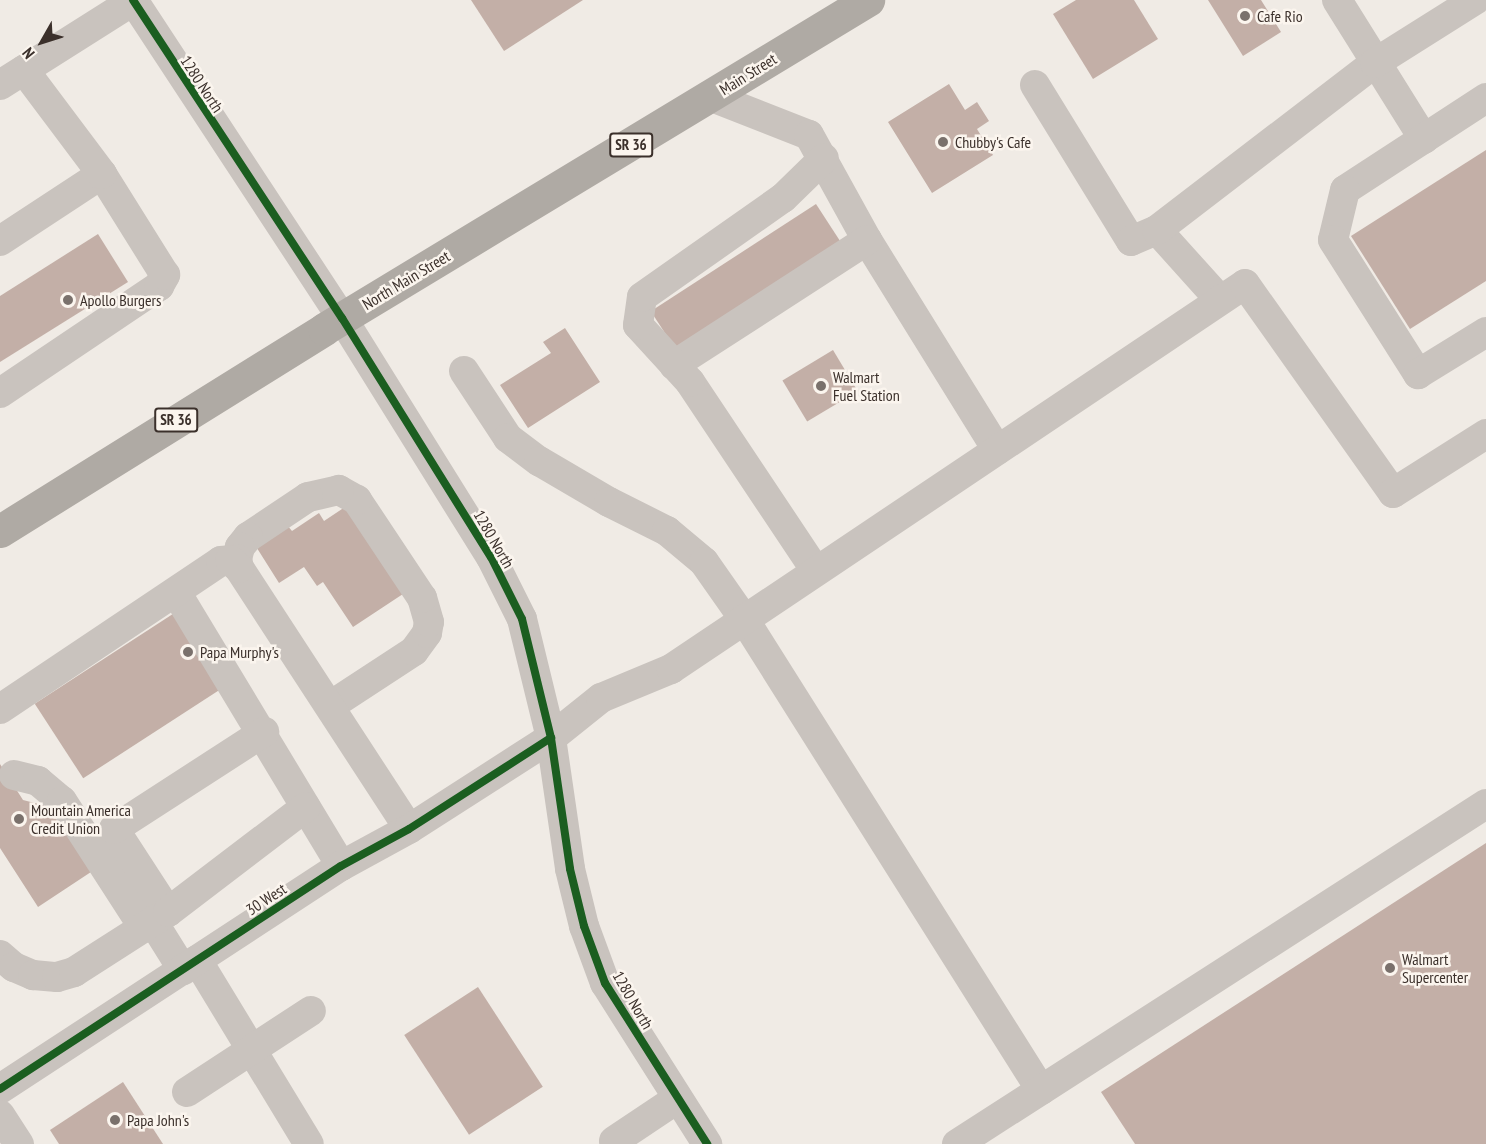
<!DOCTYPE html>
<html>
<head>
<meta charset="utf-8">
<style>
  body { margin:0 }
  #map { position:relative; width:1486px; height:1144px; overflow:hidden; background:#f0ebe5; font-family:"PT Sans Narrow",sans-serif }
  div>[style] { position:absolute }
  .building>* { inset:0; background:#c3afa7; transform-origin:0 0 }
  .minor>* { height:30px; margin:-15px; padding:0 15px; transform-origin:15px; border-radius:15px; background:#c9c3be }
  .highway>* { height:33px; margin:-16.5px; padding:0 16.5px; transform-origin:16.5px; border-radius:16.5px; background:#afaaa4 }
  .cycleway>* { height:8px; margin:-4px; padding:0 4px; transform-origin:4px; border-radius:4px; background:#1b5e20 }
  .dots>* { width:16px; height:16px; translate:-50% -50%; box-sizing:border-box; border:3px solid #fbf5ee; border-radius:50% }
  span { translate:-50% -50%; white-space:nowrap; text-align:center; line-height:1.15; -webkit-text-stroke:5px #fbf5ee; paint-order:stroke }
  .shield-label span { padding:2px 4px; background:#fbf5ee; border:2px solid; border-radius:4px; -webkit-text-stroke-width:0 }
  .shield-label { font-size:15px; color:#3b302b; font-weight:700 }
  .poi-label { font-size:16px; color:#3b302b }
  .left { translate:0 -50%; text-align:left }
  .street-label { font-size:16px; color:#3b302b }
  .north { position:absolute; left:12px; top:12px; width:60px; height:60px; -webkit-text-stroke:4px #fbf5ee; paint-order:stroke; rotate:231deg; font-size:16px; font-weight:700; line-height:24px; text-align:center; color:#3b302b }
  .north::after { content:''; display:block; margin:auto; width:21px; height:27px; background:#3b302b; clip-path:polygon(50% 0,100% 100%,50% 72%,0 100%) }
</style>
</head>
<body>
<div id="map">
  <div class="building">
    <i style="clip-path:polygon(471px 0,583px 0,504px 51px)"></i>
    <i style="clip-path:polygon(1076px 0,1134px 0,1158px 39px,1093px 79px,1053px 14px)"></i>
    <i style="clip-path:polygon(1208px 0,1261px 0,1281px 32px,1243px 56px)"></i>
    <i style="clip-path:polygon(949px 84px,965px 110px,977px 102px,989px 121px,977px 129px,993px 155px,932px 193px,888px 122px)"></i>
    <i style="clip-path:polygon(1486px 150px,1486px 281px,1410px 329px,1351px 236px)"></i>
    <i style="left:816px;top:204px;width:48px;height:197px;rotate:57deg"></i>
    <i style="clip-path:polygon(98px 234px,128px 282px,0 362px,0 296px)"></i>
    <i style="clip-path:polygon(565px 328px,600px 382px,528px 428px,500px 385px,551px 353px,543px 342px)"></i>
    <i style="left:833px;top:350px;width:48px;height:59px;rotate:59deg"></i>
    <i style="clip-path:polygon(348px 505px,406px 592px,353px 627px,323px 582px,317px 586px,304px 567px,279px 583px,255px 545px,287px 525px,292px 531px,319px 513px,324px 521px)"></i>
    <i style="left:179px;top:610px;width:89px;height:172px;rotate:57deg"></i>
    <i style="clip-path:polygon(0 764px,23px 800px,54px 808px,94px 870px,38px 907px,0 848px)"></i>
    <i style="clip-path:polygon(1486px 843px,1486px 1144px,1135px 1144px,1101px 1092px)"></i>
    <i style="left:478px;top:987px;width:119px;height:88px;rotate:57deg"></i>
    <i style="clip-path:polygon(123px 1082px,163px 1144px,59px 1144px,50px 1130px)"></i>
  </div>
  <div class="minor">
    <i style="left:133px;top:0;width:381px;rotate:56.7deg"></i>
    <i style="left:342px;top:318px;width:282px;rotate:58.1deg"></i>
    <i style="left:491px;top:557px;width:69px;rotate:63.4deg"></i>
    <i style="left:522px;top:619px;width:122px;rotate:76.3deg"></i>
    <i style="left:551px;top:738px;width:132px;rotate:81.7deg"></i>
    <i style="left:570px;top:869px;width:59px;rotate:76.2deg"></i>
    <i style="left:584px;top:926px;width:61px;rotate:69.8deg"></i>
    <i style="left:605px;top:983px;width:191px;rotate:57.6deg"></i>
    <i style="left:1337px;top:0;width:164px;rotate:58deg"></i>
    <i style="left:0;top:85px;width:157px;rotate:-32.3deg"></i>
    <i style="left:1035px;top:85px;width:183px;rotate:58.4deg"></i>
    <i style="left:1131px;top:241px;width:28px;rotate:-23deg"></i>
    <i style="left:1157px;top:230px;width:94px;rotate:48deg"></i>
    <i style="left:712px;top:97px;width:104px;rotate:21.4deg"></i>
    <i style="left:809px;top:135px;width:120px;rotate:61.1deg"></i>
    <i style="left:867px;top:240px;width:247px;rotate:58.2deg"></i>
    <i style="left:1486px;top:98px;width:168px;rotate:146.9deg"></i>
    <i style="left:1345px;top:190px;width:51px;rotate:103.5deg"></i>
    <i style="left:1333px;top:240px;width:159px;rotate:57.6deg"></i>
    <i style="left:1418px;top:374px;width:80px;rotate:-31.7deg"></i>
    <i style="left:1157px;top:230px;width:275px;rotate:-37.5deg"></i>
    <i style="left:1375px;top:63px;width:118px;rotate:-32.2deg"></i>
    <i style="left:0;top:241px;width:122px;rotate:-33.3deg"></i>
    <i style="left:674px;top:365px;width:230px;rotate:-32.9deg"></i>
    <i style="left:464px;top:371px;width:80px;rotate:56.7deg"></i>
    <i style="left:508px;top:438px;width:39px;rotate:37deg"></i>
    <i style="left:539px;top:461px;width:81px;rotate:30.4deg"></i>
    <i style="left:609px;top:502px;width:65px;rotate:26.6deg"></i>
    <i style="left:667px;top:531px;width:48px;rotate:40deg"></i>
    <i style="left:704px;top:562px;width:70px;rotate:54.9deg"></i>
    <i style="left:744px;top:619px;width:557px;rotate:57.77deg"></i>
    <i style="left:0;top:393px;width:192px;rotate:-33.9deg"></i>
    <i style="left:159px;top:286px;width:13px;rotate:-61deg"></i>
    <i style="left:165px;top:275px;width:119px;rotate:-122deg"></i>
    <i style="left:102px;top:174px;width:130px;rotate:-126.9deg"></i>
    <i style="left:816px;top:571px;width:227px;rotate:-123.7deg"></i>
    <i style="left:690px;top:382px;width:77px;rotate:-132.4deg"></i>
    <i style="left:638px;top:325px;width:28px;rotate:-82deg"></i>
    <i style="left:642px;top:297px;width:172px;rotate:-35.1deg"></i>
    <i style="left:783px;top:198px;width:57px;rotate:-44.3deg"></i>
    <i style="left:176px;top:592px;width:320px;rotate:58.9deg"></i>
    <i style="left:330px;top:706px;width:100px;rotate:-33.2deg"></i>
    <i style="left:414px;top:651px;width:22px;rotate:-54deg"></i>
    <i style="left:427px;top:633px;width:11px;rotate:-80deg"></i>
    <i style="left:429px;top:622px;width:25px;rotate:-106deg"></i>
    <i style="left:422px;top:598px;width:118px;rotate:-123.6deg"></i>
    <i style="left:357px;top:500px;width:21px;rotate:-151deg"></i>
    <i style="left:339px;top:490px;width:32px;rotate:167deg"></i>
    <i style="left:308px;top:497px;width:72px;rotate:146.3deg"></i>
    <i style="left:248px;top:537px;width:13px;rotate:129deg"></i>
    <i style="left:240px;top:547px;width:12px;rotate:104deg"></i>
    <i style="left:237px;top:559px;width:9px;rotate:77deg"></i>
    <i style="left:239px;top:568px;width:311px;rotate:56.9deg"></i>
    <i style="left:0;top:709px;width:266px;rotate:-33.8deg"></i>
    <i style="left:221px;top:561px;width:9px;rotate:-6deg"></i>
    <i style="left:230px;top:560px;width:12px;rotate:42deg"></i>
    <i style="left:14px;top:775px;width:25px;rotate:14deg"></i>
    <i style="left:38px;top:781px;width:31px;rotate:40deg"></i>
    <i style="left:62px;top:801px;width:151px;rotate:57.2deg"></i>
    <i style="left:168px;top:912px;width:99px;rotate:-123deg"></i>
    <i style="left:114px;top:829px;width:179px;rotate:-32.9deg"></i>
    <i style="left:153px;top:922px;width:57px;rotate:58deg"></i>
    <i style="left:0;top:955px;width:18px;rotate:41deg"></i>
    <i style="left:14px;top:967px;width:21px;rotate:23deg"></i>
    <i style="left:33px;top:975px;width:24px;rotate:5deg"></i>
    <i style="left:57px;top:977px;width:18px;rotate:-16deg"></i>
    <i style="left:74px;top:972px;width:112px;rotate:-32.6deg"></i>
    <i style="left:168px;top:912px;width:173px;rotate:-37.3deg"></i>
    <i style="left:197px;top:960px;width:215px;rotate:58.7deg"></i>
    <i style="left:0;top:1089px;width:407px;rotate:-33.2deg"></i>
    <i style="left:341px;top:866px;width:77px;rotate:-28.6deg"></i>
    <i style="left:409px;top:829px;width:169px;rotate:-32.7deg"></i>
    <i style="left:551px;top:738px;width:64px;rotate:-38.7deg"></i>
    <i style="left:601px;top:698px;width:76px;rotate:-22.5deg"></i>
    <i style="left:671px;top:669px;width:691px;rotate:-33.85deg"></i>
    <i style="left:1245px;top:284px;width:256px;rotate:54.7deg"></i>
    <i style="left:1393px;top:493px;width:110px;rotate:-32.4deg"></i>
    <i style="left:187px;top:1092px;width:148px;rotate:-33.2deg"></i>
    <i style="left:0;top:1115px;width:35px;rotate:57deg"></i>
    <i style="left:614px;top:1141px;width:76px;rotate:-33.7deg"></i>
    <i style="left:957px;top:1144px;width:629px;rotate:-32.73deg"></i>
  </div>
  <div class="highway">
    <i style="left:0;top:531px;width:382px;rotate:-31.9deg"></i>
    <i style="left:324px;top:329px;width:636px;rotate:-31.16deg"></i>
  </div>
  <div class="cycleway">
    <i style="left:133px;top:0;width:381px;rotate:56.7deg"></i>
    <i style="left:342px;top:318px;width:282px;rotate:58.1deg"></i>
    <i style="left:491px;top:557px;width:69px;rotate:63.4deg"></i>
    <i style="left:522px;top:619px;width:122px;rotate:76.3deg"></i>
    <i style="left:551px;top:738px;width:132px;rotate:81.7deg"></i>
    <i style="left:570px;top:869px;width:59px;rotate:76.2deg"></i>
    <i style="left:584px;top:926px;width:61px;rotate:69.8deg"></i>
    <i style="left:605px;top:983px;width:191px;rotate:57.6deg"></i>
    <i style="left:0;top:1089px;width:407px;rotate:-33.2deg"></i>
    <i style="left:341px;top:866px;width:77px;rotate:-28.6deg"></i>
    <i style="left:409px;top:829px;width:169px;rotate:-32.7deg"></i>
  </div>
  <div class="dots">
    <i style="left:1245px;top:16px;background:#7a716c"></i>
    <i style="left:943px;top:142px;background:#7a716c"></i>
    <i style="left:68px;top:300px;background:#7a716c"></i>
    <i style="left:821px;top:386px;background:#7a716c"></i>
    <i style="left:188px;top:652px;background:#7a716c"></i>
    <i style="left:19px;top:819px;background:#7a716c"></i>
    <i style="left:1390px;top:968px;background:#7a716c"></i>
    <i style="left:115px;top:1120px;background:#7a716c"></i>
  </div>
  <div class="shield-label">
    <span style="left:631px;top:145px">SR 36</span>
    <span style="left:176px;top:420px">SR 36</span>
  </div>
  <div class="poi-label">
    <span class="left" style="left:1257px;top:16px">Cafe Rio</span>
    <span class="left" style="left:955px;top:142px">Chubby's Cafe</span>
    <span class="left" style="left:80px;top:300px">Apollo Burgers</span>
    <span class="left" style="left:833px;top:386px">Walmart<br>Fuel Station</span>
    <span class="left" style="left:200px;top:652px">Papa Murphy's</span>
    <span class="left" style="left:31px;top:819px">Mountain America<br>Credit Union</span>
    <span class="left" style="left:1402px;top:968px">Walmart<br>Supercenter</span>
    <span class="left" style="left:127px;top:1120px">Papa John's</span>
  </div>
  <div class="street-label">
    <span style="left:748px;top:74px;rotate:-32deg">Main Street</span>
    <span style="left:202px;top:84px;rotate:57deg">1280 North</span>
    <span style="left:406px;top:280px;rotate:-31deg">North Main Street</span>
    <span style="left:494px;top:539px;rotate:60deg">1280 North</span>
    <span style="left:266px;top:899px;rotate:-33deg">30 West</span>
    <span style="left:633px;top:1000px;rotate:60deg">1280 North</span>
  </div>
  <div class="north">N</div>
</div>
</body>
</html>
